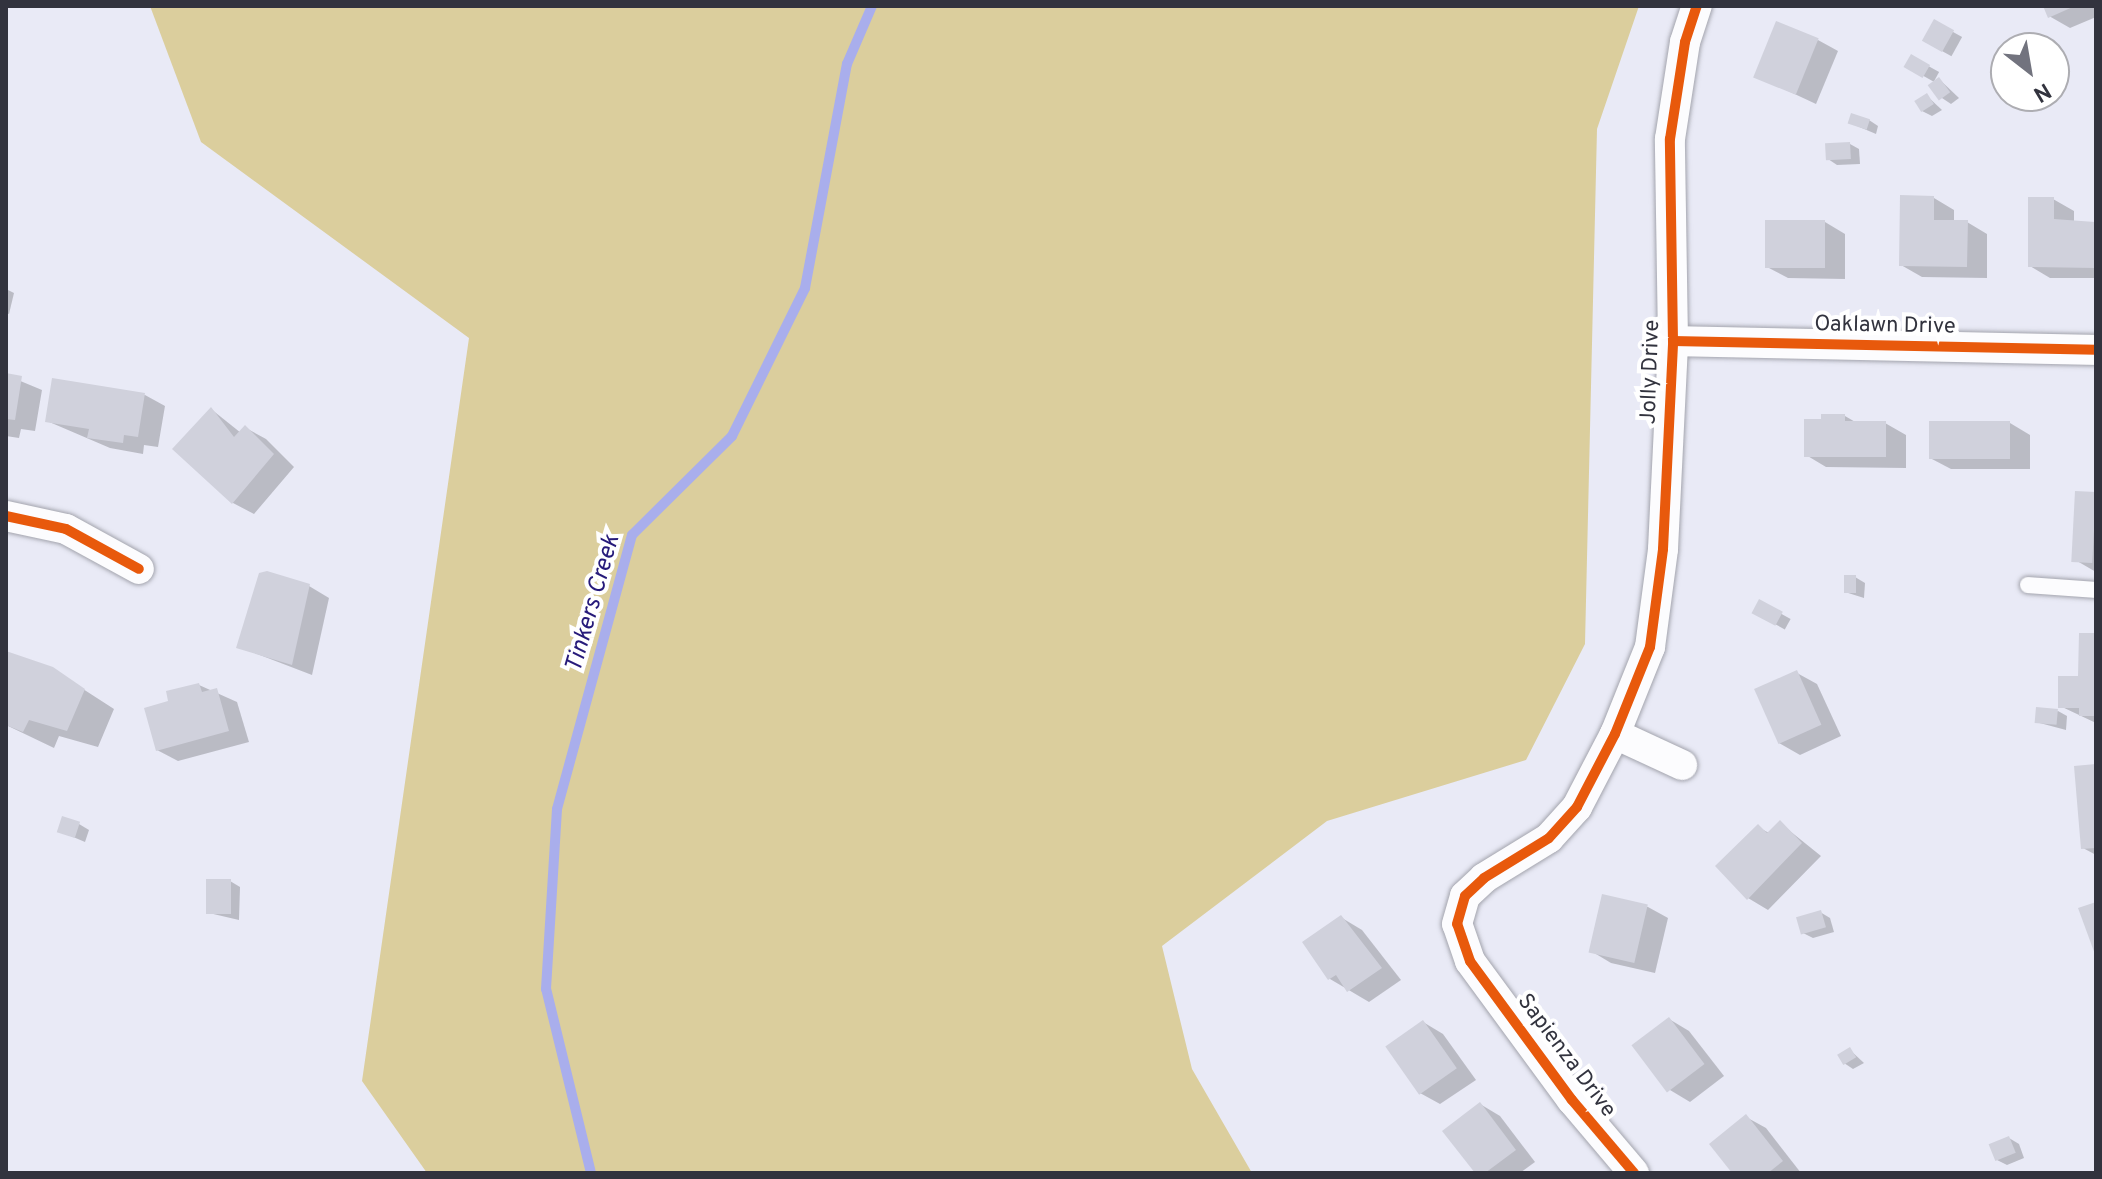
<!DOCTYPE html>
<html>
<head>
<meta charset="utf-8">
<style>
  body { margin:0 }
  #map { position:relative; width:2102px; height:1179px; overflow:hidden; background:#e9eaf6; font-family:Overpass,sans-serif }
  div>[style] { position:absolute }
  .forest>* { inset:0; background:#dbce9d }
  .shadow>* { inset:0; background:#0003; transform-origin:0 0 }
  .stream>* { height:10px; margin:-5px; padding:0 5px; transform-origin:5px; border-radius:5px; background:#a9aeec }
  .building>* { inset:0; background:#d0d1dc; transform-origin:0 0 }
  .roads { filter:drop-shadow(0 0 2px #a3a4ad) drop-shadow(0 0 2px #a3a4ad) }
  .service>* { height:16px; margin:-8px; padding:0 8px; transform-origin:8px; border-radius:8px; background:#fcfcfe }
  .minor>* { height:30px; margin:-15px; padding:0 15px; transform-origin:15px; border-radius:15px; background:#fcfcfe }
  .cycleway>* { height:10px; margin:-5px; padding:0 5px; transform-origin:5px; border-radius:5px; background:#e8590c }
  span { translate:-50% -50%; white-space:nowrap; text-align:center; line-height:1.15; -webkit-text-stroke:8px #fff; paint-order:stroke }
  .street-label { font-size:22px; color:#32333e }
  .water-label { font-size:24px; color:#261a7a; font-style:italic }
  .frame { position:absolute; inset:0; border:8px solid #32333e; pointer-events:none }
  .north { position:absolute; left:1990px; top:32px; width:80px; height:80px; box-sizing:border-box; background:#fff; border:2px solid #adadb2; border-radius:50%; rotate:149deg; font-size:22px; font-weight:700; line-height:32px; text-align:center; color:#32333e }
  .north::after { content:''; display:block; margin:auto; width:28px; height:36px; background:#72737e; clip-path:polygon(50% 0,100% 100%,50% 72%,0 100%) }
</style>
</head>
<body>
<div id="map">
  <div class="forest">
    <i style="clip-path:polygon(150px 6px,1639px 6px,1597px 129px,1585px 644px,1526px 760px,1327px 821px,1162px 946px,1192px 1069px,1252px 1173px,427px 1173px,362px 1081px,469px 338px,201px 142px)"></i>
  </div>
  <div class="shadow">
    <i style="clip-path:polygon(2045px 6px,2096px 6px,2096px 17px,2070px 28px,2049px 16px)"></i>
    <i style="left:1935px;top:22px;width:31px;height:22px;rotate:29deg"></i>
    <i style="clip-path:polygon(1818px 40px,1838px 51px,1816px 104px,1756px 76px)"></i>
    <i style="left:1912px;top:57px;width:31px;height:11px;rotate:29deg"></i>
    <i style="clip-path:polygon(1939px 79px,1959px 98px,1951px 104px,1942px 98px)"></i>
    <i style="clip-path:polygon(1927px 96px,1942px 110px,1932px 116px,1922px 111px)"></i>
    <i style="clip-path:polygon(1869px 120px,1878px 126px,1876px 134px,1850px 123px)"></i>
    <i style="clip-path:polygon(1850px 144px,1859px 149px,1860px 164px,1837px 165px,1828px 159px)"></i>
    <i style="clip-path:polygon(1934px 198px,1954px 210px,1954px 222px,1967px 222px,1987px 234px,1987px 278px,1922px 277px,1901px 265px)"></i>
    <i style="clip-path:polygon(2053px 199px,2074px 211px,2074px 222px,2096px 225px,2096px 278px,2050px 278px,2030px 266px)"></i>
    <i style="clip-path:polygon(1825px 222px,1845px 234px,1845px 279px,1788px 278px,1767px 267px)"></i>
    <i style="clip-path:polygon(6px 289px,14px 293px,9px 314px,6px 313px)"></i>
    <i style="clip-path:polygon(6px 375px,42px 390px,35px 431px,21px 429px,19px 438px,6px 436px)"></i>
    <i style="clip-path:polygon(145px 395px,165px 406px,158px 447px,144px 445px,143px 454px,110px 448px,47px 421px)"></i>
    <i style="clip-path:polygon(211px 409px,241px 433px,246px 428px,266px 439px,294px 467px,254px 514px,233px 503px,175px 448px)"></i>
    <i style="clip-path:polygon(1845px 416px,1857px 423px,1885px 423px,1906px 435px,1906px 468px,1826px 467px,1806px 455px,1823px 421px)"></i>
    <i style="clip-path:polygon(2010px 423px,2030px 435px,2030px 469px,1951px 469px,1930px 458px)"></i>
    <i style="clip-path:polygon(2096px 494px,2096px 572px,2077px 561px)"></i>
    <i style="clip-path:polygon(1855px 577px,1865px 583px,1864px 598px,1845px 592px)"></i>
    <i style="clip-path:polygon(309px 586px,329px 598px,312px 675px,239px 647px)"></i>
    <i style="left:1760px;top:602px;width:35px;height:12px;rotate:29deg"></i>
    <i style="clip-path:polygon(2096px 635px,2096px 723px,2060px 706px,2080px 678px)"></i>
    <i style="clip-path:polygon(6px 653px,52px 669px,114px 709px,98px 747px,59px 736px,54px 748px,6px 725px)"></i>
    <i style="clip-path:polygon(1797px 673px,1817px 684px,1841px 736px,1800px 755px,1779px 743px)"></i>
    <i style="clip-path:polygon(199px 685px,237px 702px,249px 742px,178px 761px,157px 750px,171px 703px)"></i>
    <i style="clip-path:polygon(2058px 711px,2067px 716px,2066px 730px,2036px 722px)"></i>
    <i style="clip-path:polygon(2096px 766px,2096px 855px,2083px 848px)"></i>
    <i style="clip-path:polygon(1780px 823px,1821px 856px,1768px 910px,1748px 898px,1758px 827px,1769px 833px)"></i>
    <i style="clip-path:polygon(79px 824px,89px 830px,85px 842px,59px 831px)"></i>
    <i style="clip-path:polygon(230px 881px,240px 887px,239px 920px,209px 913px)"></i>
    <i style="clip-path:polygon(1603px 896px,1648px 907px,1668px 918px,1655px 973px,1611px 963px,1591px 951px)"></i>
    <i style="clip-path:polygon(1820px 912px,1830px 918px,1834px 932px,1813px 938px,1803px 933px)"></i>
    <i style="clip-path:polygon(1342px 918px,1362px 930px,1401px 980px,1369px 1002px,1330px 979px,1305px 942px)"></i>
    <i style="clip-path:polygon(1669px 1019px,1689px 1031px,1724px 1076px,1690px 1102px,1670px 1090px)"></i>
    <i style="clip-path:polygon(1423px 1022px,1443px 1034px,1476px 1080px,1440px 1104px,1420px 1093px)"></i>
    <i style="clip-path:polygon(1850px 1050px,1864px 1063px,1853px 1069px,1844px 1063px)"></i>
    <i style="clip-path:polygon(1480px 1104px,1500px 1116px,1535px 1162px,1520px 1173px,1477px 1173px)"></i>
    <i style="clip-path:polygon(1746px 1117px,1766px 1128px,1801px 1173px,1734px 1173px)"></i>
    <i style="clip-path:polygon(2009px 1138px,2019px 1144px,2024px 1158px,2007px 1165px,1997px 1160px)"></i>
  </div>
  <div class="stream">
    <i style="left:591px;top:1173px;width:189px;rotate:-103.7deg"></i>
    <i style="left:546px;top:989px;width:180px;rotate:-86.5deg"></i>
    <i style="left:557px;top:809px;width:284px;rotate:-74.7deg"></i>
    <i style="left:632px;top:535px;width:141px;rotate:-44.7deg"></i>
    <i style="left:732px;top:436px;width:165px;rotate:-63.7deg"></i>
    <i style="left:805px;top:288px;width:228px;rotate:-79.4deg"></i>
    <i style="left:847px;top:64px;width:63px;rotate:-66.7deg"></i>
  </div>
  <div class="building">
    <i style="clip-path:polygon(2043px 6px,2075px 6px,2048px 18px)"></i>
    <i style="left:1934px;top:19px;width:23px;height:25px;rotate:29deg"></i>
    <i style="left:1776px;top:21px;width:46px;height:61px;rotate:22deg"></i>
    <i style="left:1911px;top:54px;width:22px;height:15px;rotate:30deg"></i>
    <i style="left:1939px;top:77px;width:19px;height:14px;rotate:54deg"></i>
    <i style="left:1927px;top:93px;width:13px;height:15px;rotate:58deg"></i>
    <i style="left:1851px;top:113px;width:20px;height:11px;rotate:18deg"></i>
    <i style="left:1850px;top:142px;width:17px;height:25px;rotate:87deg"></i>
    <i style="clip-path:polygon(1900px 195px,1934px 196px,1934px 220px,1968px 220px,1967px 267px,1899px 266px)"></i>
    <i style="clip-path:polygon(2028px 197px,2054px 197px,2054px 219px,2095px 222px,2095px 268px,2028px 267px)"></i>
    <i style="left:1765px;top:220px;width:60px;height:48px"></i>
    <i style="clip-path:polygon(6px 373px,22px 376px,15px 420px,6px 419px)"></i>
    <i style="clip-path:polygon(52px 378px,145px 393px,138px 437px,124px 435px,123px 443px,87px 438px,89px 429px,45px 422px)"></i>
    <i style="clip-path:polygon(211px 407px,234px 437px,245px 425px,274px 454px,232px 504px,172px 449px)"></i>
    <i style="clip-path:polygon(1821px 414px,1845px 414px,1845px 421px,1886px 421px,1886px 457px,1804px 457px,1804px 419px,1821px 419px)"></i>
    <i style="left:1929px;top:421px;width:81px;height:38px"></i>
    <i style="left:2075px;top:491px;width:21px;height:71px;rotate:3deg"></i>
    <i style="clip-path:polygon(267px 571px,310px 584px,292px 665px,236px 648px,259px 573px)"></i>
    <i style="left:1844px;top:575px;width:12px;height:18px"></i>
    <i style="left:1759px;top:599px;width:27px;height:16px;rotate:28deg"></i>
    <i style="clip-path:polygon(2079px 633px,2096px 633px,2096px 716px,2079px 716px,2079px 708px,2058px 708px,2058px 676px,2078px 676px)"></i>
    <i style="clip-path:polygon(6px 651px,53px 667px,85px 689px,67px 731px,29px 720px,23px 732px,6px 725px)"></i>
    <i style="left:1797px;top:670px;width:60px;height:47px;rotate:66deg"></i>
    <i style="clip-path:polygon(199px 683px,202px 692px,217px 688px,229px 731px,156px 751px,144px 708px,168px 701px,166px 691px)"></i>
    <i style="left:2036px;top:707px;width:22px;height:16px;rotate:5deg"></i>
    <i style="clip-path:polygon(2096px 764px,2096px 848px,2081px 849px,2074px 766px)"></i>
    <i style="left:62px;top:816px;width:19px;height:17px;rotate:18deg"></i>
    <i style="clip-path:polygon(1780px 820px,1802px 843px,1747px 900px,1715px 866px,1758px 824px,1767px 833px)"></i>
    <i style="left:206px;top:879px;width:25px;height:35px"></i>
    <i style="left:1602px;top:894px;width:47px;height:60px;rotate:13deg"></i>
    <i style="clip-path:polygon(2096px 902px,2096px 957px,2078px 908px)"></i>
    <i style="left:1821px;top:910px;width:18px;height:26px;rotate:74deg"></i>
    <i style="clip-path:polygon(1341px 915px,1382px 968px,1347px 992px,1336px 975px,1328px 980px,1302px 942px)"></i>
    <i style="left:1669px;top:1017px;width:59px;height:47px;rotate:53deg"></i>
    <i style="left:1423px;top:1020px;width:59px;height:46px;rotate:55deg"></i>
    <i style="left:1850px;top:1047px;width:12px;height:15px;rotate:59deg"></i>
    <i style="clip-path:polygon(1480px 1102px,1516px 1150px,1485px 1173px,1475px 1173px,1442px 1131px)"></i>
    <i style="clip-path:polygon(1746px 1114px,1783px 1161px,1768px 1173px,1732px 1173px,1709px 1144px)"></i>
    <i style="left:2009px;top:1136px;width:18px;height:22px;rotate:68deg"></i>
  </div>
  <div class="roads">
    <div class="service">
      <i style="left:2028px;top:585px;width:68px;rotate:4.2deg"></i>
    </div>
    <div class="minor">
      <i style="left:1673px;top:341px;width:423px;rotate:1.2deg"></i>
      <i style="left:6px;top:516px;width:61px;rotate:12.2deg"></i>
      <i style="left:66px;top:529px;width:83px;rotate:28.7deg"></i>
      <i style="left:1615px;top:734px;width:74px;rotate:24.8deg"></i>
      <i style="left:1634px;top:1173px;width:96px;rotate:-130.3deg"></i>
      <i style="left:1572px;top:1100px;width:172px;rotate:-126.3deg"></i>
      <i style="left:1470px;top:961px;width:39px;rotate:-109deg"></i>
      <i style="left:1457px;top:924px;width:29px;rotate:-74deg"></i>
      <i style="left:1465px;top:896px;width:26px;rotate:-43deg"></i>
      <i style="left:1484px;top:878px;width:76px;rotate:-31.6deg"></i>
      <i style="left:1549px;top:838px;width:42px;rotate:-47.9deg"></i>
      <i style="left:1577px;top:807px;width:82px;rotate:-62.5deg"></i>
      <i style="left:1615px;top:734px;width:94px;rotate:-68.1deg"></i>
      <i style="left:1650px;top:647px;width:99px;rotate:-82.4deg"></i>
      <i style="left:1663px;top:549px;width:208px;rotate:-87.2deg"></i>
      <i style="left:1673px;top:341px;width:202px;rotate:-90.9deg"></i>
      <i style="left:1670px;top:139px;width:98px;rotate:-81.2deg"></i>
      <i style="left:1685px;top:42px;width:38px;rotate:-72deg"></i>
    </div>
  </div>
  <div class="cycleway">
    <i style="left:1673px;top:341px;width:423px;rotate:1.2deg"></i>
    <i style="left:6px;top:516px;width:61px;rotate:12.2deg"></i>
    <i style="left:66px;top:529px;width:83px;rotate:28.7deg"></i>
    <i style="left:1634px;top:1173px;width:96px;rotate:-130.3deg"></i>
    <i style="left:1572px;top:1100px;width:172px;rotate:-126.3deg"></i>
    <i style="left:1470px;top:961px;width:39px;rotate:-109deg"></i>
    <i style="left:1457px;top:924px;width:29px;rotate:-74deg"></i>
    <i style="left:1465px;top:896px;width:26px;rotate:-43deg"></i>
    <i style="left:1484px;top:878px;width:76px;rotate:-31.6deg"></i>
    <i style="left:1549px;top:838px;width:42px;rotate:-47.9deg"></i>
    <i style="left:1577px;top:807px;width:82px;rotate:-62.5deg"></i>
    <i style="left:1615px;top:734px;width:94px;rotate:-68.1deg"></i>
    <i style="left:1650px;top:647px;width:99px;rotate:-82.4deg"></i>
    <i style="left:1663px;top:549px;width:208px;rotate:-87.2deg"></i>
    <i style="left:1673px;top:341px;width:202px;rotate:-90.9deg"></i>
    <i style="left:1670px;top:139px;width:98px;rotate:-81.2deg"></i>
    <i style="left:1685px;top:42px;width:38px;rotate:-72deg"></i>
  </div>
  <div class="street-label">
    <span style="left:1885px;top:326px;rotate:1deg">Oaklawn Drive</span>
    <span style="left:1651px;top:372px;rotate:-88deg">Jolly Drive</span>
    <span style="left:1566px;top:1056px;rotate:53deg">Sapienza Drive</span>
  </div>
  <div class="water-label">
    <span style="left:594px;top:604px;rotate:-74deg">Tinkers Creek</span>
  </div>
  <div class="frame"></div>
  <div class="north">N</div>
</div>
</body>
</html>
